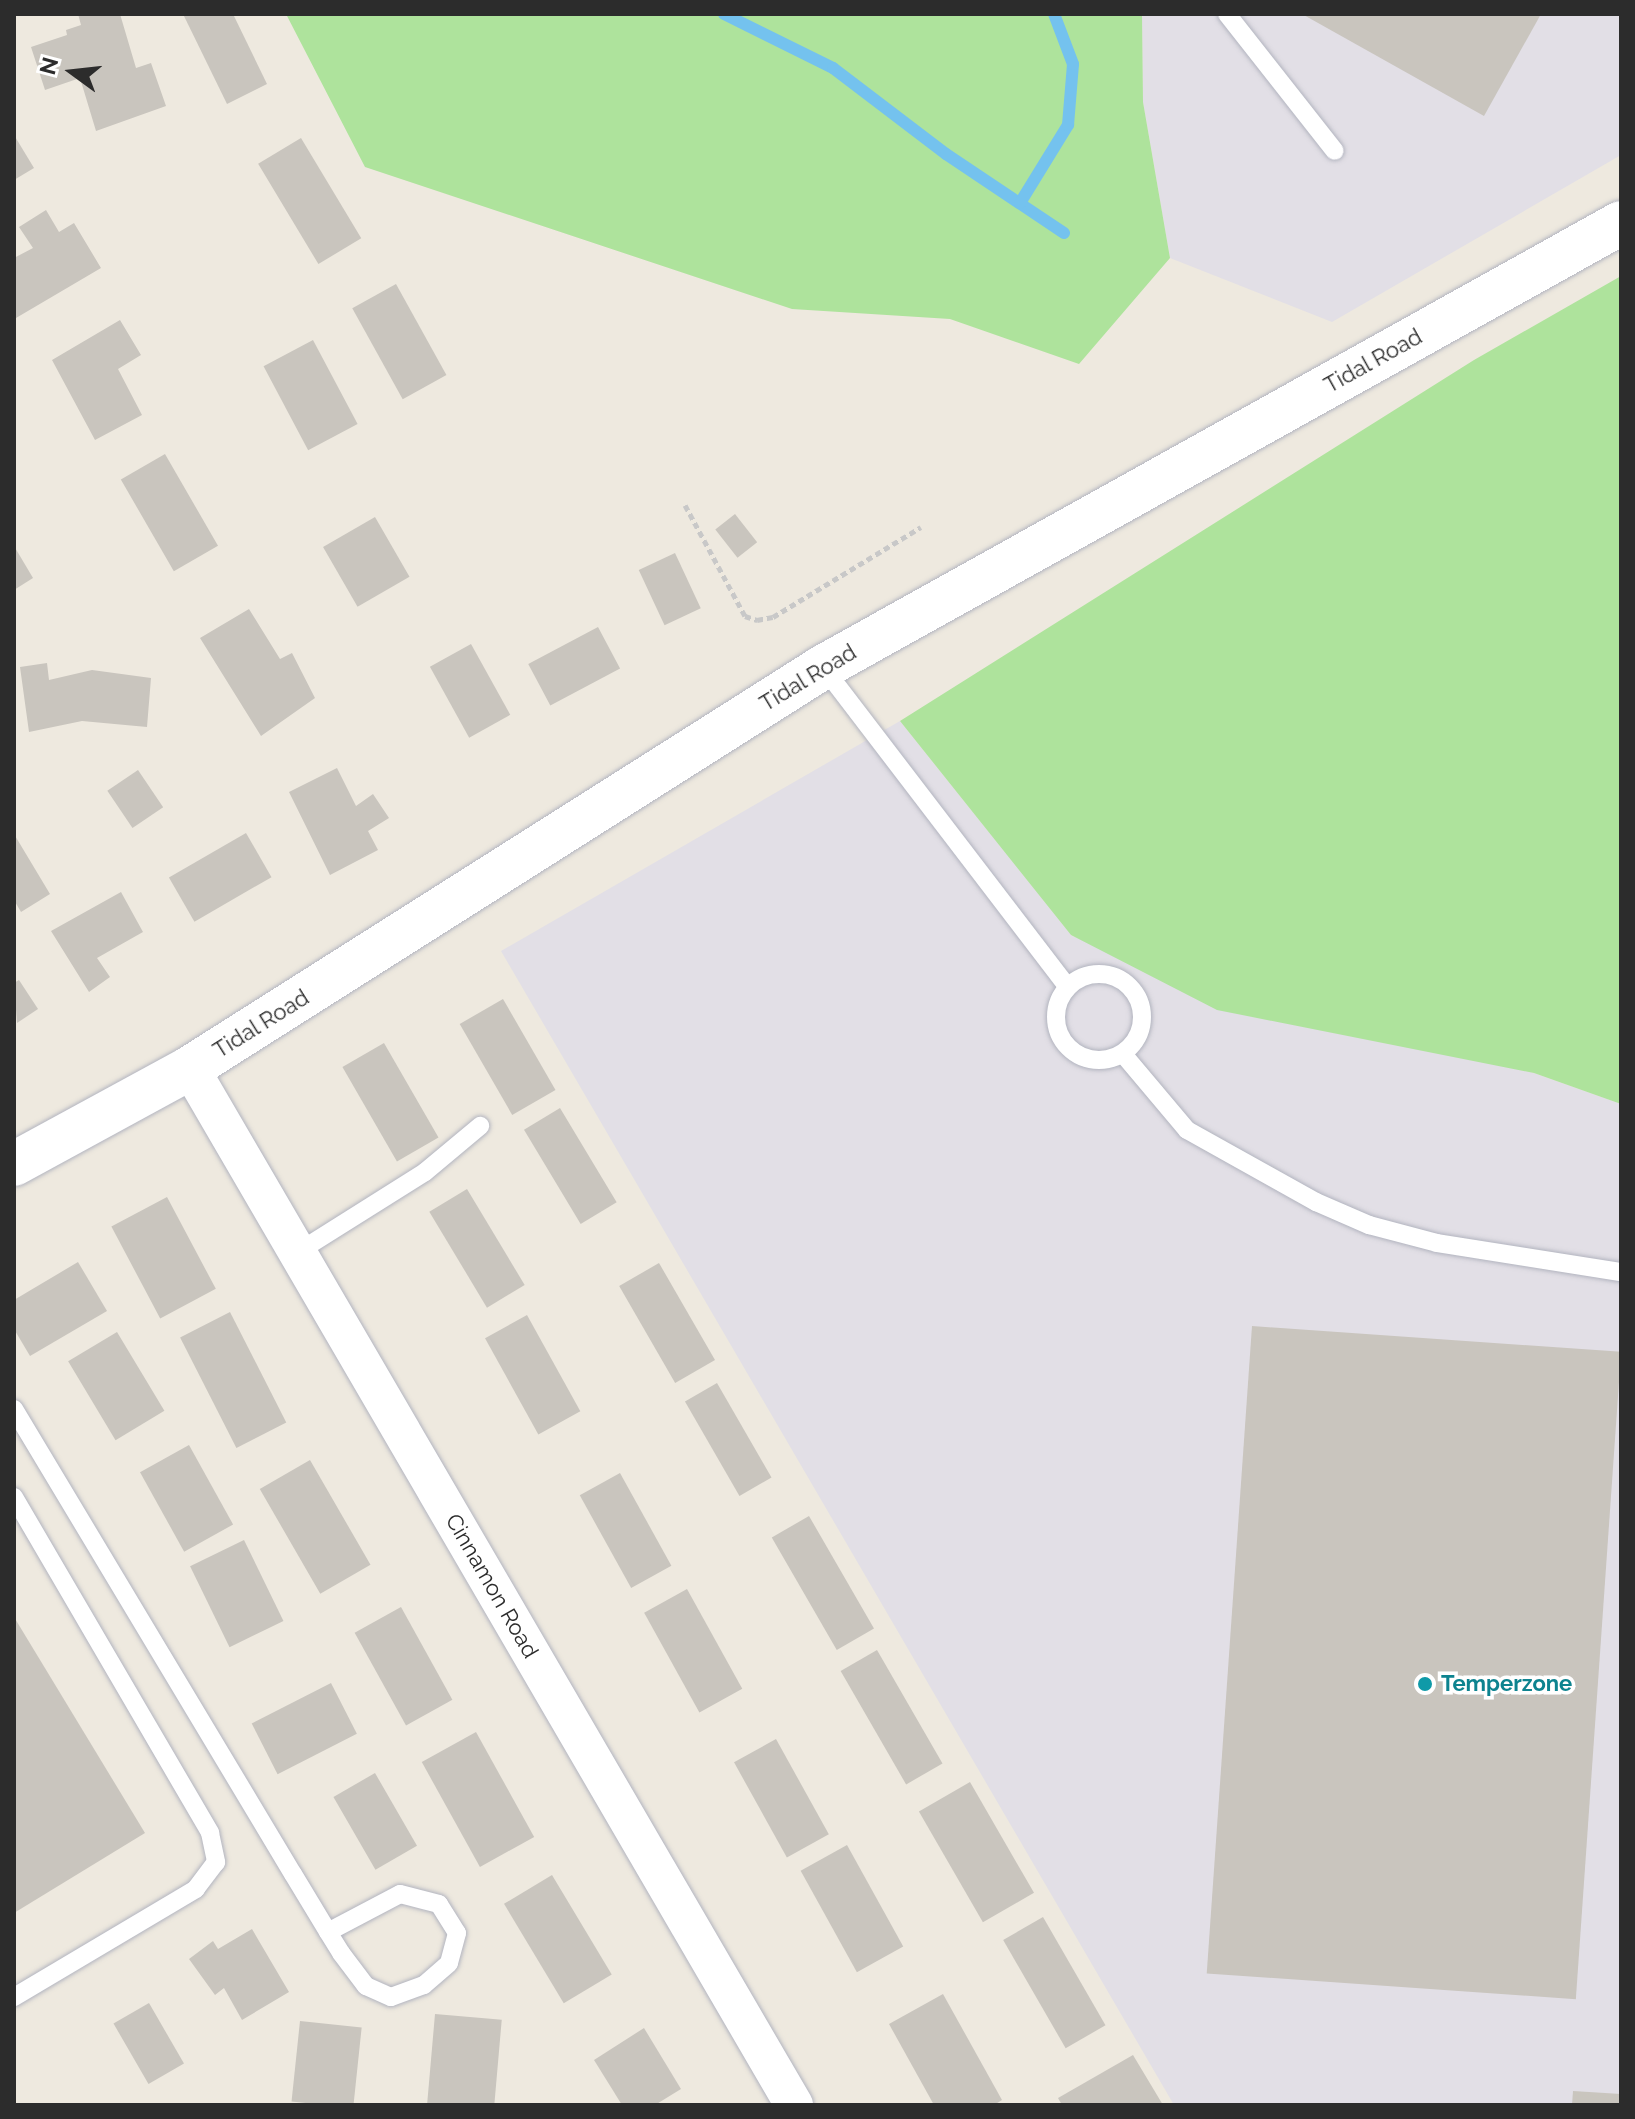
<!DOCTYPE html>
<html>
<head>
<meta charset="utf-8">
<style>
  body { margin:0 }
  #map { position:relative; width:1635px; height:2119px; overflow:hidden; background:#eee9df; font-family:Raleway,sans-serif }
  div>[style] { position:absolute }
  .industrial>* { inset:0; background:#e2dfe6 }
  .green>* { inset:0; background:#aee39c }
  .stream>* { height:12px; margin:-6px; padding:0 6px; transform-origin:6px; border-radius:6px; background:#74c2ee }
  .building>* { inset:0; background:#c9c5be; transform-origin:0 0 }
  .path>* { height:5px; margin-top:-2.5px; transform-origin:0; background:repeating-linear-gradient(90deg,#c8c8c8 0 6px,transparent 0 10px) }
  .roads { filter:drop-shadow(0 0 2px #b2b4bf) drop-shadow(0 0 2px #b2b4bf) }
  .service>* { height:18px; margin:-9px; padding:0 9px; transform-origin:9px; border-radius:9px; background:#fff }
  .service>.ring { margin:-9px; padding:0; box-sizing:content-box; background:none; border:18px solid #fff; border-radius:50% }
  .minor>* { height:38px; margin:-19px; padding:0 19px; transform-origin:19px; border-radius:19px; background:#fff }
  .secondary>* { height:44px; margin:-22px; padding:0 22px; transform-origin:22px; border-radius:22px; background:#fff }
  .dots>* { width:22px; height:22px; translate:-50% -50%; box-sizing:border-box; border:4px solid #fff; border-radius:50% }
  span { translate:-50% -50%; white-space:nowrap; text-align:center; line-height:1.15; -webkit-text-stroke:7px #fff; paint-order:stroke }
  .street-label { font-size:22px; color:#2c2c2c }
  .culture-label { font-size:22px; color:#0d838f; font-weight:700 }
  .left { translate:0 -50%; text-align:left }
  .frame { position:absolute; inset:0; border:16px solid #2c2c2c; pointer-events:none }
  .north { position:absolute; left:32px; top:32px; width:80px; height:80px; -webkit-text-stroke:6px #fff; paint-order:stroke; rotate:285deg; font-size:22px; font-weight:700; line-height:32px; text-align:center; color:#2c2c2c }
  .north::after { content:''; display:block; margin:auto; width:28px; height:36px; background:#2c2c2c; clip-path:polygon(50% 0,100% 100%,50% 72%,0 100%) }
</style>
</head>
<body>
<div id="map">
  <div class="industrial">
    <i style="clip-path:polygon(1142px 14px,1621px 14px,1621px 155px,1332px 322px,1170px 258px,1143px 102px)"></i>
    <i style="clip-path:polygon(900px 721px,1072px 936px,1534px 1073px,1621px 1104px,1621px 2105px,1174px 2105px,501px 951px)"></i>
  </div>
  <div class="green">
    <i style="clip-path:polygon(286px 14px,1142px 14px,1143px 102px,1170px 258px,1079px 364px,950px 319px,792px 309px,365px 167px)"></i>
    <i style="clip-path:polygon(1621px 276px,1621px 1104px,1534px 1073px,1217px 1010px,1071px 935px,900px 721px,1474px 360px)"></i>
  </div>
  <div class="stream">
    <i style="left:724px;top:14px;width:122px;rotate:26.4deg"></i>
    <i style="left:833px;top:68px;width:142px;rotate:37.3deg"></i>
    <i style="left:946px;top:154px;width:142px;rotate:33.8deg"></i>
    <i style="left:1020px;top:203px;width:92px;rotate:-58.4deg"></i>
    <i style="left:1068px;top:125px;width:61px;rotate:-85.3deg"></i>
    <i style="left:1073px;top:64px;width:53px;rotate:-110.8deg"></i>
  </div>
  <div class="building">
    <i style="clip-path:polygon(78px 14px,120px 14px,136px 68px,151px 63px,166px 106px,96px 131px,80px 78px,45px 90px,31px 47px,67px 35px,66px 30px,81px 25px)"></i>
    <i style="clip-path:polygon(183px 14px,233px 14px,267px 84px,227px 104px)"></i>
    <i style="clip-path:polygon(1302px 14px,1541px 14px,1484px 116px)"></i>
    <i style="clip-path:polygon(14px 135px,34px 168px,14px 180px)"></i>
    <i style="left:301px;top:138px;width:117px;height:50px;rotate:59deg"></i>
    <i style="clip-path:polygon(46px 210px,59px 232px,74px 223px,101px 268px,16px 318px,14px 258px,33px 248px,19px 227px)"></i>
    <i style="left:396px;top:284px;width:104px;height:50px;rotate:61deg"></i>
    <i style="clip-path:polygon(120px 320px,141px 355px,118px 369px,142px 415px,95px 440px,52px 360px)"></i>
    <i style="left:313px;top:340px;width:95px;height:56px;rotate:62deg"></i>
    <i style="left:165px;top:454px;width:106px;height:51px;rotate:60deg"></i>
    <i style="left:735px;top:514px;width:36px;height:25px;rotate:52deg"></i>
    <i style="left:375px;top:517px;width:69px;height:60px;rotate:60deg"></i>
    <i style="clip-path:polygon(14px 546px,33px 578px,14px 590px)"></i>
    <i style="left:675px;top:553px;width:61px;height:40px;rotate:65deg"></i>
    <i style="clip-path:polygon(249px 609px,280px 659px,292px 653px,315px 698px,261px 736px,200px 638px)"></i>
    <i style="left:598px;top:627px;width:47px;height:79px;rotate:62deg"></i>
    <i style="left:471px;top:644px;width:81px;height:47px;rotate:61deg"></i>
    <i style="clip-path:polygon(47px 663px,49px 680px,92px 670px,151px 678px,147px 727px,82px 721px,29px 732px,20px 667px)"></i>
    <i style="clip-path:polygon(337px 768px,356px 806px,373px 794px,389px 818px,368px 831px,378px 850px,330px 875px,289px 792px)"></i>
    <i style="left:138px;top:770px;width:45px;height:37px;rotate:56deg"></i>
    <i style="left:246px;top:833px;width:51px;height:89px;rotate:60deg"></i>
    <i style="clip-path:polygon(14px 834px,50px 894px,21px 912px,14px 900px)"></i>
    <i style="clip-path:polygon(121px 892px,143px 932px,97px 958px,110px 977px,89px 992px,51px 931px)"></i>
    <i style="clip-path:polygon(19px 980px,38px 1009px,17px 1023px,14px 983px)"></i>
    <i style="left:503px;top:999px;width:105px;height:50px;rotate:60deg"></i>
    <i style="left:384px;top:1043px;width:109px;height:48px;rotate:60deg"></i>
    <i style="left:560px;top:1108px;width:110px;height:42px;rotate:59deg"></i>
    <i style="left:467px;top:1189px;width:112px;height:44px;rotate:59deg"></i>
    <i style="left:167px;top:1197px;width:104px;height:63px;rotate:62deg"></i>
    <i style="clip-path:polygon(78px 1262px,107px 1311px,30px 1356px,14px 1329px,14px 1300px)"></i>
    <i style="left:659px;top:1263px;width:112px;height:46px;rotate:60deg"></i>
    <i style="left:230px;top:1312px;width:124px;height:56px;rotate:63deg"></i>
    <i style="left:527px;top:1315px;width:110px;height:48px;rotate:61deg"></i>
    <i style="left:1252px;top:1326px;width:370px;height:649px;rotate:4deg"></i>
    <i style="left:117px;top:1332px;width:92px;height:57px;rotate:59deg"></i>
    <i style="left:717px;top:1383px;width:109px;height:37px;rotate:60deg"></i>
    <i style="left:189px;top:1445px;width:91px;height:56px;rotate:61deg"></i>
    <i style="left:310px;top:1460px;width:121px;height:58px;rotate:60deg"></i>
    <i style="left:620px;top:1473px;width:106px;height:46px;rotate:61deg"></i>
    <i style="left:809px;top:1516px;width:130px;height:43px;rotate:60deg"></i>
    <i style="left:244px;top:1540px;width:90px;height:60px;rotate:64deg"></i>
    <i style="left:687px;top:1589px;width:114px;height:49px;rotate:61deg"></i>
    <i style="left:401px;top:1607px;width:106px;height:53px;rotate:61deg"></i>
    <i style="clip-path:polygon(14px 1617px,145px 1833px,14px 1913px)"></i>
    <i style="left:877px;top:1650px;width:131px;height:42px;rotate:60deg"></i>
    <i style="left:331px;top:1683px;width:57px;height:89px;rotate:63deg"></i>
    <i style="left:476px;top:1732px;width:120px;height:62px;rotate:61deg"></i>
    <i style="left:776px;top:1739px;width:109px;height:48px;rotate:61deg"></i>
    <i style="left:375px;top:1773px;width:84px;height:48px;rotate:60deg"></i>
    <i style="left:970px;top:1782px;width:128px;height:59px;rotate:60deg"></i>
    <i style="left:847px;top:1845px;width:116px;height:53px;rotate:61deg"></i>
    <i style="left:552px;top:1875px;width:116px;height:56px;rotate:59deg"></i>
    <i style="left:1043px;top:1917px;width:125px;height:46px;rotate:60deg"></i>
    <i style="clip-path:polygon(252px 1929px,289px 1992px,242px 2020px,224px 1988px,215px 1995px,189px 1959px,213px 1941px,218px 1949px)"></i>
    <i style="clip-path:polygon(943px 1994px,1002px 2100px,994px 2105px,934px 2105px,889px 2024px)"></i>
    <i style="left:149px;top:2003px;width:70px;height:41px;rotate:60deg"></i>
    <i style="left:435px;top:2014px;width:67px;height:91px;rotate:5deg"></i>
    <i style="left:300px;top:2021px;width:62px;height:81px;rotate:6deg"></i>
    <i style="clip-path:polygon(644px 2028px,681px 2089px,655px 2105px,622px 2105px,594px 2060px)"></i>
    <i style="clip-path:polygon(1133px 2055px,1163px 2105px,1062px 2105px,1058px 2098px)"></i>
    <i style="clip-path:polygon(1573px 2091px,1621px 2094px,1621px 2105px,1572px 2105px)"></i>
  </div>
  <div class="path">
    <i style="left:685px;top:505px;width:126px;rotate:61.6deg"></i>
    <i style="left:745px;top:616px;width:13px;rotate:18deg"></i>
    <i style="left:757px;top:620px;width:16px;rotate:-11deg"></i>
    <i style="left:773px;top:617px;width:173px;rotate:-31.3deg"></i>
  </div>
  <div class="roads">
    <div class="service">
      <i style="left:1227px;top:14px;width:174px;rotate:51.8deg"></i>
      <i style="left:823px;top:667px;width:402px;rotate:52.6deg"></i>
      <i class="ring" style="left:1056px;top:974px;width:68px;height:68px"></i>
      <i style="left:1123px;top:1054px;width:99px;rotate:49.9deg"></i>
      <i style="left:1187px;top:1130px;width:148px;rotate:29.2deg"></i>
      <i style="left:1316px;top:1202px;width:58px;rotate:23.5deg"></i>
      <i style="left:1369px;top:1225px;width:70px;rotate:14.8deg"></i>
      <i style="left:1437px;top:1243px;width:186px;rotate:9deg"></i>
      <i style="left:298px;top:1252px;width:150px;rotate:-32.2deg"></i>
      <i style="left:425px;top:1172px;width:72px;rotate:-39.9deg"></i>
      <i style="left:14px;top:1409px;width:542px;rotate:59.04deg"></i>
      <i style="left:293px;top:1874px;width:68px;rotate:58.9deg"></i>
      <i style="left:328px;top:1932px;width:25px;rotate:58deg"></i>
      <i style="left:341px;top:1953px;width:41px;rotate:52.9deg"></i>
      <i style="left:366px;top:1986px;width:27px;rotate:24deg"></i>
      <i style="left:391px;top:1997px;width:35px;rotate:-20deg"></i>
      <i style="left:424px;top:1985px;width:33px;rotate:-41deg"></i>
      <i style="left:449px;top:1963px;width:31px;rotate:-75deg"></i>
      <i style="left:457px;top:1933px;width:34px;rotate:-122deg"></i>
      <i style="left:439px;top:1904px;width:40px;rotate:-165.6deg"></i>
      <i style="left:400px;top:1894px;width:81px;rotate:152.2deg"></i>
      <i style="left:14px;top:1497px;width:389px;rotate:59.7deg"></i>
      <i style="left:210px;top:1833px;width:30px;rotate:78deg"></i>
      <i style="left:216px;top:1862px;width:34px;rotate:127deg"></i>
      <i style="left:196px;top:1889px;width:212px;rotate:149.3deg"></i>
    </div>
    <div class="minor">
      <i style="left:190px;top:1068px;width:1200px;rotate:59.78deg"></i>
    </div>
    <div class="secondary">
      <i style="left:14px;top:1164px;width:200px;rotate:-28.6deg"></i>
      <i style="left:190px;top:1068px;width:749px;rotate:-32.35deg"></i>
      <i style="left:823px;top:667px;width:913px;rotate:-29.09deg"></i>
    </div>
  </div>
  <div class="dots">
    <i style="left:1425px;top:1684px;background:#0f9aa8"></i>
  </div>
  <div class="street-label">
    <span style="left:1373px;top:361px;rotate:-29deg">Tidal Road</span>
    <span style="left:808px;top:678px;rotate:-31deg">Tidal Road</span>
    <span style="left:261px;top:1024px;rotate:-32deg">Tidal Road</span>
    <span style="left:492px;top:1586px;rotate:60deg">Cinnamon Road</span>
  </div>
  <div class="culture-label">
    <span class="left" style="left:1441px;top:1684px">Temperzone</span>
  </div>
  <div class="frame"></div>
  <div class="north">N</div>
</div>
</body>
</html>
